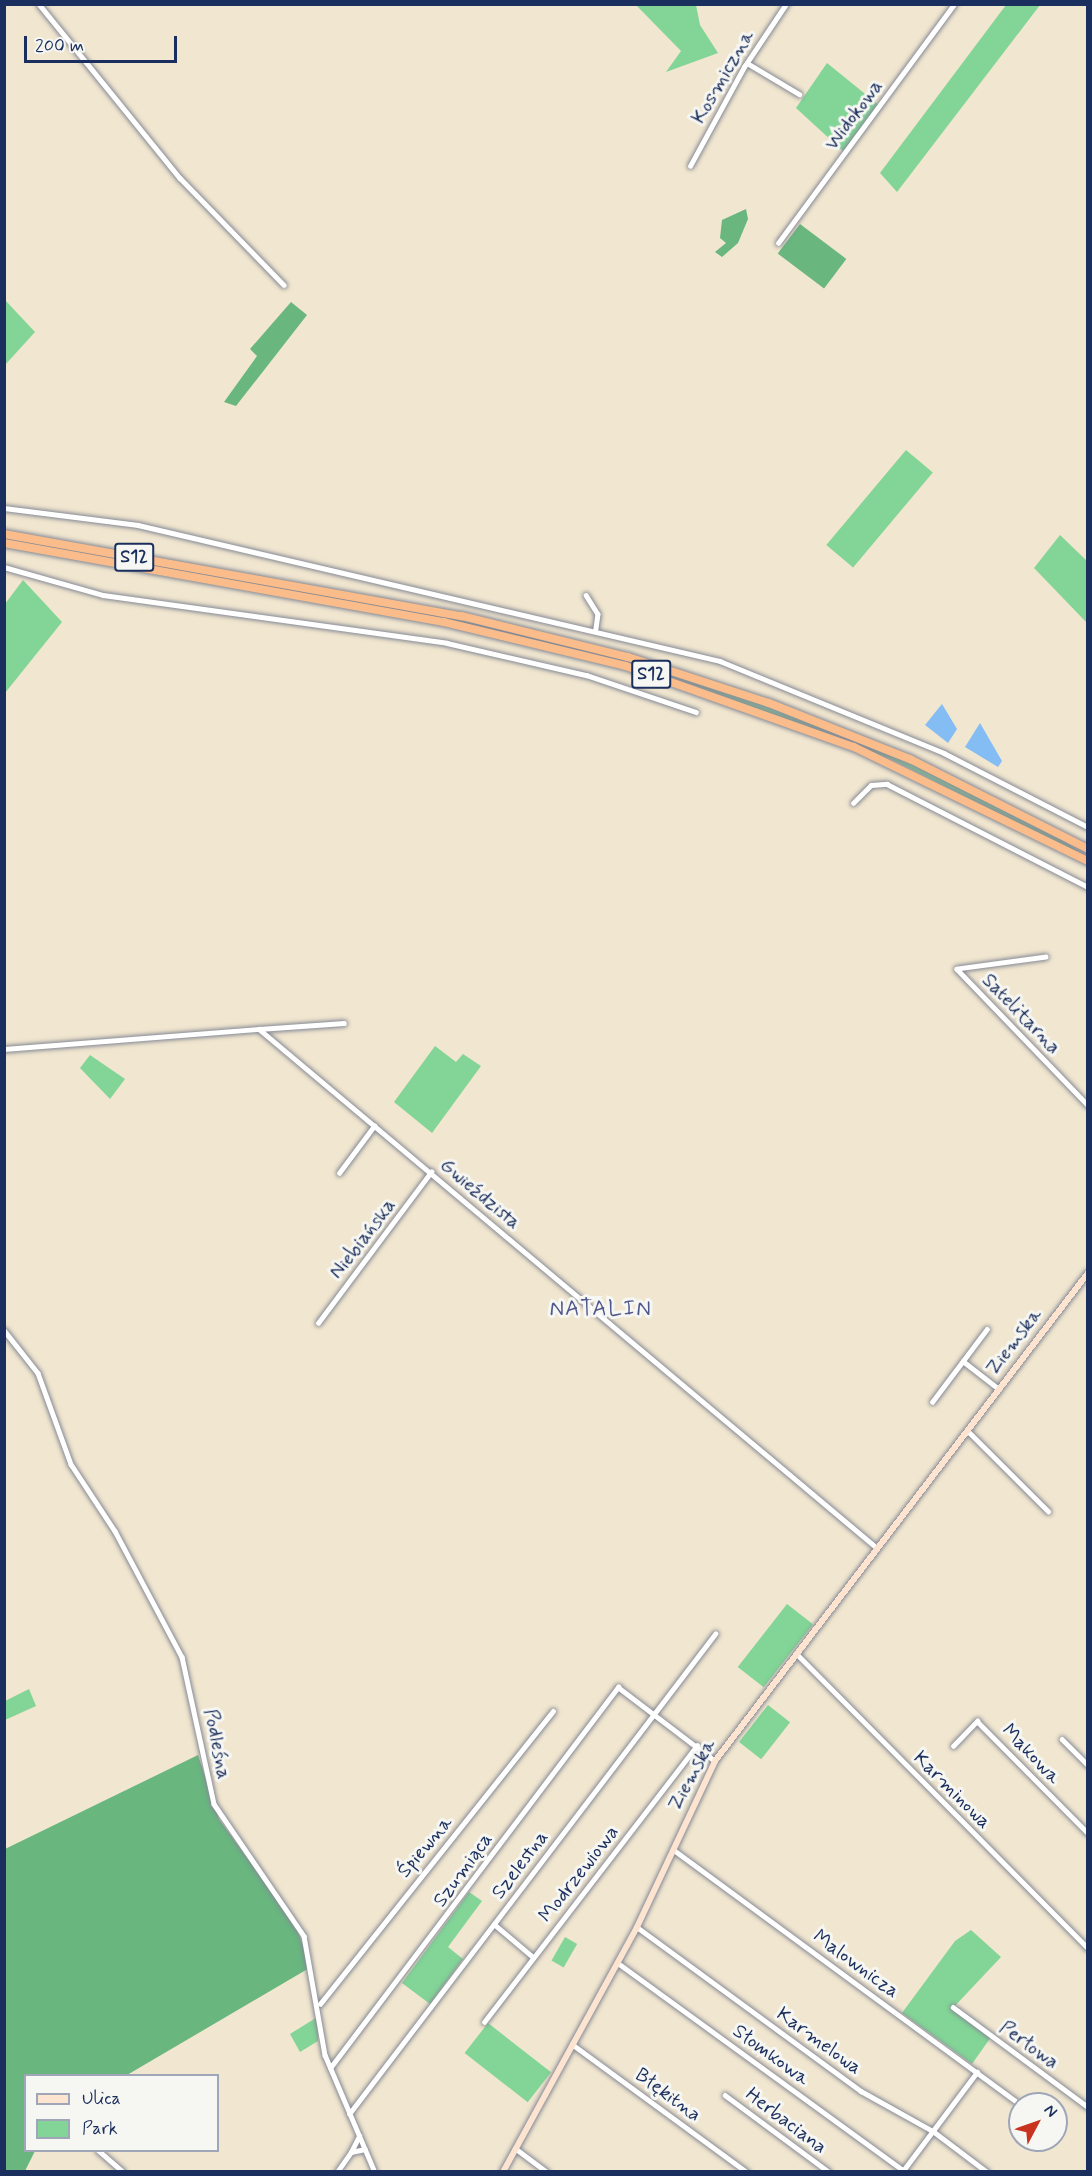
<!DOCTYPE html>
<html>
<head>
<meta charset="utf-8">
<style>
  body { margin:0 }
  #map { position:relative; width:1092px; height:2176px; overflow:hidden; background:#f1e6cf; font-family:Mynerve,sans-serif }
  div>[style] { position:absolute }
  .green>* { inset:0; background:#82d596; transform-origin:0 0 }
  .forest>* { inset:0; background:#69b67f; transform-origin:0 0 }
  .water>* { inset:0; background:#84bcf4 }
  .roads { filter:drop-shadow(0 0 2px #868a96) drop-shadow(0 0 2px #868a96) }
  .street>* { height:4.5px; margin:-2.25px; padding:0 2.25px; transform-origin:2.25px; border-radius:2.25px; background:#fff }
  .secondary>* { height:6px; margin:-3px; padding:0 3px; transform-origin:3px; border-radius:3px; background:#fde4d0 }
  .highway>* { height:8px; margin:-4px; padding:0 4px; transform-origin:4px; border-radius:4px; background:#f9bc8a }
  span { translate:-50% -50%; white-space:nowrap; text-align:center; line-height:1.15; -webkit-text-stroke:6px #f6f6f2; paint-order:stroke }
  .shield-label span { padding:2px 4px; background:#f6f6f2; border:2px solid; border-radius:4px; -webkit-text-stroke-width:0 }
  .shield-label { font-size:18px; color:#1b2f5e; font-weight:700 }
  .street-label { font-size:20px; color:#1b2f5e }
  .quarter-label { font-size:22px; color:#50578d; letter-spacing:1.5px }
  .frame { position:absolute; inset:0; border:6px solid #1b2f5e; pointer-events:none }
  .legend { position:absolute; left:24px; top:2074px; width:195px; height:78px; box-sizing:border-box; background:#f6f6f2; border:2px solid #9ea6b7; margin:0; padding:8px 10px; list-style:none; font-size:18px; color:#1b2f5e }
  .legend li { display:flex; align-items:center; gap:12px; height:30px }
  .legend b { width:30px; border:2px solid #9ea6b7 }
  .north { position:absolute; left:1008px; top:2092px; width:60px; height:60px; box-sizing:border-box; background:#f6f6f2; border:2px solid #9ea6b7; border-radius:50%; rotate:49deg; font-size:16px; font-weight:700; line-height:24px; text-align:center; color:#1b2f5e }
  .north::after { content:''; display:block; margin:auto; width:21px; height:27px; background:#c8321e; clip-path:polygon(50% 0,100% 100%,50% 72%,0 100%) }
  .scale { position:absolute; left:24px; top:36px; width:153px; height:27px; box-sizing:border-box; border:3px solid #1b2f5e; border-top:0; padding-left:8px; font-size:18px; line-height:21px; white-space:nowrap; color:#1b2f5e; -webkit-text-stroke:4px #f6f6f2; paint-order:stroke }
</style>
</head>
<body>
<div id="map">
  <div class="green">
    <i style="clip-path:polygon(636px 5px,696px 5px,700px 25px,718px 53px,666px 72px,681px 51px)"></i>
    <i style="clip-path:polygon(1006px 5px,1040px 5px,897px 192px,880px 173px)"></i>
    <i style="clip-path:polygon(827px 63px,880px 106px,844px 152px,796px 108px)"></i>
    <i style="clip-path:polygon(5px 300px,35px 332px,5px 365px,4px 365px)"></i>
    <i style="left:906px;top:450px;width:35px;height:124px;rotate:40deg"></i>
    <i style="clip-path:polygon(1060px 535px,1087px 561px,1087px 623px,1034px 568px)"></i>
    <i style="clip-path:polygon(4px 537px,468px 620px,611px 655px,719px 688px,926px 770px,1062px 839px,1087px 858px,889px 758px,667px 675px,465px 623px)"></i>
    <i style="clip-path:polygon(23px 580px,62px 622px,5px 693px,5px 604px)"></i>
    <i style="clip-path:polygon(435px 1046px,456px 1062px,463px 1054px,481px 1066px,432px 1133px,394px 1102px)"></i>
    <i style="clip-path:polygon(90px 1055px,125px 1079px,110px 1099px,80px 1068px)"></i>
    <i style="left:787px;top:1604px;width:33px;height:80px;rotate:38deg"></i>
    <i style="clip-path:polygon(29px 1689px,36px 1706px,5px 1720px,5px 1701px)"></i>
    <i style="left:768px;top:1705px;width:28px;height:47px;rotate:38deg"></i>
    <i style="clip-path:polygon(469px 1892px,482px 1901px,448px 1947px,463px 1959px,430px 2004px,402px 1983px)"></i>
    <i style="clip-path:polygon(971px 1930px,1001px 1957px,952px 2009px,991px 2037px,972px 2064px,902px 2013px,955px 1941px)"></i>
    <i style="left:565px;top:1937px;width:14px;height:27px;rotate:30deg"></i>
    <i style="clip-path:polygon(319px 2016px,318px 2041px,300px 2052px,290px 2034px)"></i>
    <i style="left:488px;top:2023px;width:80px;height:38px;rotate:38deg"></i>
  </div>
  <div class="forest">
    <i style="clip-path:polygon(746px 209px,748px 219px,738px 243px,722px 257px,715px 252px,726px 243px,720px 238px,722px 220px)"></i>
    <i style="left:800px;top:224px;width:58px;height:37px;rotate:37deg"></i>
    <i style="clip-path:polygon(291px 302px,307px 315px,236px 406px,224px 402px,257px 356px,250px 349px)"></i>
    <i style="clip-path:polygon(198px 1755px,219px 1819px,295px 1924px,311px 1967px,127px 2075px,26px 2076px,26px 2150px,35px 2151px,25px 2171px,5px 2172px,5px 1849px)"></i>
  </div>
  <div class="water">
    <i style="clip-path:polygon(942px 704px,957px 729px,948px 743px,925px 725px)"></i>
    <i style="clip-path:polygon(980px 723px,1002px 761px,998px 767px,965px 747px)"></i>
  </div>
  <div class="roads">
    <div class="street">
      <i style="left:39px;top:4px;width:224px;rotate:51deg"></i>
      <i style="left:180px;top:178px;width:149px;rotate:45.8deg"></i>
      <i style="left:747px;top:63px;width:61px;rotate:30.8deg"></i>
      <i style="left:690px;top:166px;width:113px;rotate:-61.4deg"></i>
      <i style="left:744px;top:67px;width:76px;rotate:-56.3deg"></i>
      <i style="left:778px;top:243px;width:297px;rotate:-53.6deg"></i>
      <i style="left:4px;top:508px;width:135px;rotate:7.2deg"></i>
      <i style="left:138px;top:525px;width:598px;rotate:13.15deg"></i>
      <i style="left:720px;top:661px;width:242px;rotate:22.3deg"></i>
      <i style="left:944px;top:753px;width:162px;rotate:27.2deg"></i>
      <i style="left:4px;top:567px;width:103px;rotate:15.8deg"></i>
      <i style="left:103px;top:595px;width:347px;rotate:7.9deg"></i>
      <i style="left:447px;top:643px;width:143px;rotate:13deg"></i>
      <i style="left:586px;top:675px;width:116px;rotate:18.6deg"></i>
      <i style="left:586px;top:595px;width:22px;rotate:58deg"></i>
      <i style="left:598px;top:614px;width:15px;rotate:98deg"></i>
      <i style="left:853px;top:803px;width:25px;rotate:-45deg"></i>
      <i style="left:871px;top:785px;width:16px;rotate:-4deg"></i>
      <i style="left:887px;top:784px;width:226px;rotate:27.1deg"></i>
      <i style="left:1046px;top:957px;width:90px;rotate:172.3deg"></i>
      <i style="left:957px;top:969px;width:189px;rotate:46.1deg"></i>
      <i style="left:259px;top:1029px;width:85px;rotate:-4deg"></i>
      <i style="left:4px;top:1049px;width:256px;rotate:-4.5deg"></i>
      <i style="left:259px;top:1029px;width:807px;rotate:40.02deg"></i>
      <i style="left:339px;top:1173px;width:59px;rotate:-53.3deg"></i>
      <i style="left:318px;top:1323px;width:189px;rotate:-53.2deg"></i>
      <i style="left:4px;top:1330px;width:55px;rotate:51.7deg"></i>
      <i style="left:38px;top:1373px;width:97px;rotate:70.1deg"></i>
      <i style="left:71px;top:1464px;width:80px;rotate:56.7deg"></i>
      <i style="left:115px;top:1531px;width:143px;rotate:62deg"></i>
      <i style="left:182px;top:1657px;width:150px;rotate:77.7deg"></i>
      <i style="left:214px;top:1804px;width:160px;rotate:55.7deg"></i>
      <i style="left:304px;top:1936px;width:121px;rotate:80deg"></i>
      <i style="left:325px;top:2055px;width:127px;rotate:66.9deg"></i>
      <i style="left:963px;top:1361px;width:46px;rotate:37.9deg"></i>
      <i style="left:932px;top:1402px;width:91px;rotate:-53deg"></i>
      <i style="left:967px;top:1430px;width:115px;rotate:45deg"></i>
      <i style="left:796px;top:1653px;width:415px;rotate:45.3deg"></i>
      <i style="left:1062px;top:1739px;width:37px;rotate:45deg"></i>
      <i style="left:953px;top:1746px;width:35px;rotate:-46deg"></i>
      <i style="left:977px;top:1721px;width:158px;rotate:45.3deg"></i>
      <i style="left:674px;top:1850px;width:429px;rotate:36.3deg"></i>
      <i style="left:494px;top:1924px;width:51px;rotate:40.2deg"></i>
      <i style="left:637px;top:1927px;width:278px;rotate:36.2deg"></i>
      <i style="left:861px;top:2091px;width:82px;rotate:29.1deg"></i>
      <i style="left:933px;top:2131px;width:68px;rotate:37.2deg"></i>
      <i style="left:618px;top:1963px;width:356px;rotate:36deg"></i>
      <i style="left:320px;top:2004px;width:374px;rotate:-51.5deg"></i>
      <i style="left:953px;top:2007px;width:168px;rotate:36.5deg"></i>
      <i style="left:484px;top:2022px;width:349px;rotate:-52.4deg"></i>
      <i style="left:572px;top:2044px;width:217px;rotate:36.2deg"></i>
      <i style="left:330px;top:2068px;width:478px;rotate:-52.9deg"></i>
      <i style="left:618px;top:1687px;width:122px;rotate:37.3deg"></i>
      <i style="left:725px;top:2095px;width:129px;rotate:36.5deg"></i>
      <i style="left:349px;top:2114px;width:604px;rotate:-52.67deg"></i>
      <i style="left:515px;top:2148px;width:40px;rotate:37deg"></i>
      <i style="left:98px;top:2150px;width:33px;rotate:41deg"></i>
      <i style="left:351px;top:2152px;width:18px;rotate:-63deg"></i>
      <i style="left:337px;top:2172px;width:24px;rotate:-55deg"></i>
      <i style="left:351px;top:2152px;width:14px;rotate:-12deg"></i>
      <i style="left:902px;top:2172px;width:125px;rotate:-53.1deg"></i>
    </div>
    <div class="secondary">
      <i style="left:503px;top:2172px;width:279px;rotate:-61.3deg"></i>
      <i style="left:637px;top:1927px;width:183px;rotate:-64.8deg"></i>
      <i style="left:715px;top:1761px;width:614px;rotate:-52.61deg"></i>
    </div>
    <div class="highway">
      <i style="left:4px;top:534px;width:465px;rotate:10.2deg"></i>
      <i style="left:462px;top:616px;width:171px;rotate:13.9deg"></i>
      <i style="left:628px;top:657px;width:148px;rotate:18.1deg"></i>
      <i style="left:769px;top:703px;width:152px;rotate:21.7deg"></i>
      <i style="left:910px;top:759px;width:199px;rotate:26.8deg"></i>
      <i style="left:4px;top:543px;width:447px;rotate:10.2deg"></i>
      <i style="left:444px;top:622px;width:187px;rotate:13.6deg"></i>
      <i style="left:626px;top:666px;width:242px;rotate:19.6deg"></i>
      <i style="left:854px;top:747px;width:260px;rotate:26deg"></i>
    </div>
  </div>
  <div class="shield-label">
    <span style="left:134px;top:557px">S12</span>
    <span style="left:651px;top:674px">S12</span>
  </div>
  <div class="street-label">
    <span style="left:723px;top:77px;rotate:-60deg">Kosmiczna</span>
    <span style="left:854px;top:115px;rotate:-53deg">Widokowa</span>
    <span style="left:1021px;top:1014px;rotate:46deg">Satelitarna</span>
    <span style="left:480px;top:1194px;rotate:40deg">Gwieździsta</span>
    <span style="left:363px;top:1239px;rotate:-53deg">Niebiańska</span>
    <span style="left:1014px;top:1342px;rotate:-53deg">Ziemska</span>
    <span style="left:217px;top:1744px;rotate:79deg">Podleśna</span>
    <span style="left:1031px;top:1754px;rotate:46deg">Makowa</span>
    <span style="left:692px;top:1775px;rotate:-62deg">Ziemska</span>
    <span style="left:952px;top:1790px;rotate:45deg">Karminowa</span>
    <span style="left:425px;top:1847px;rotate:-50deg">Śpiewna</span>
    <span style="left:520px;top:1865px;rotate:-53deg">Szelestna</span>
    <span style="left:463px;top:1870px;rotate:-54deg">Szumiąca</span>
    <span style="left:579px;top:1874px;rotate:-52deg">Modrzewiowa</span>
    <span style="left:856px;top:1964px;rotate:36deg">Malownicza</span>
    <span style="left:819px;top:2041px;rotate:36deg">Karmelowa</span>
    <span style="left:1029px;top:2045px;rotate:36deg">Perłowa</span>
    <span style="left:771px;top:2055px;rotate:36deg">Słomkowa</span>
    <span style="left:668px;top:2095px;rotate:36deg">Błękitna</span>
    <span style="left:786px;top:2121px;rotate:37deg">Herbaciana</span>
  </div>
  <div class="quarter-label">
    <span style="left:601px;top:1310px">NATALIN</span>
  </div>
  <div class="frame"></div>
  <ul class="legend">
  <li><b style="height:8px;background:#fde4d0"></b>Ulica</li>
  <li><b style="height:16px;background:#82d596"></b>Park</li>
  </ul>
  <div class="north">N</div>
  <div class="scale">200 m</div>
</div>
</body>
</html>
